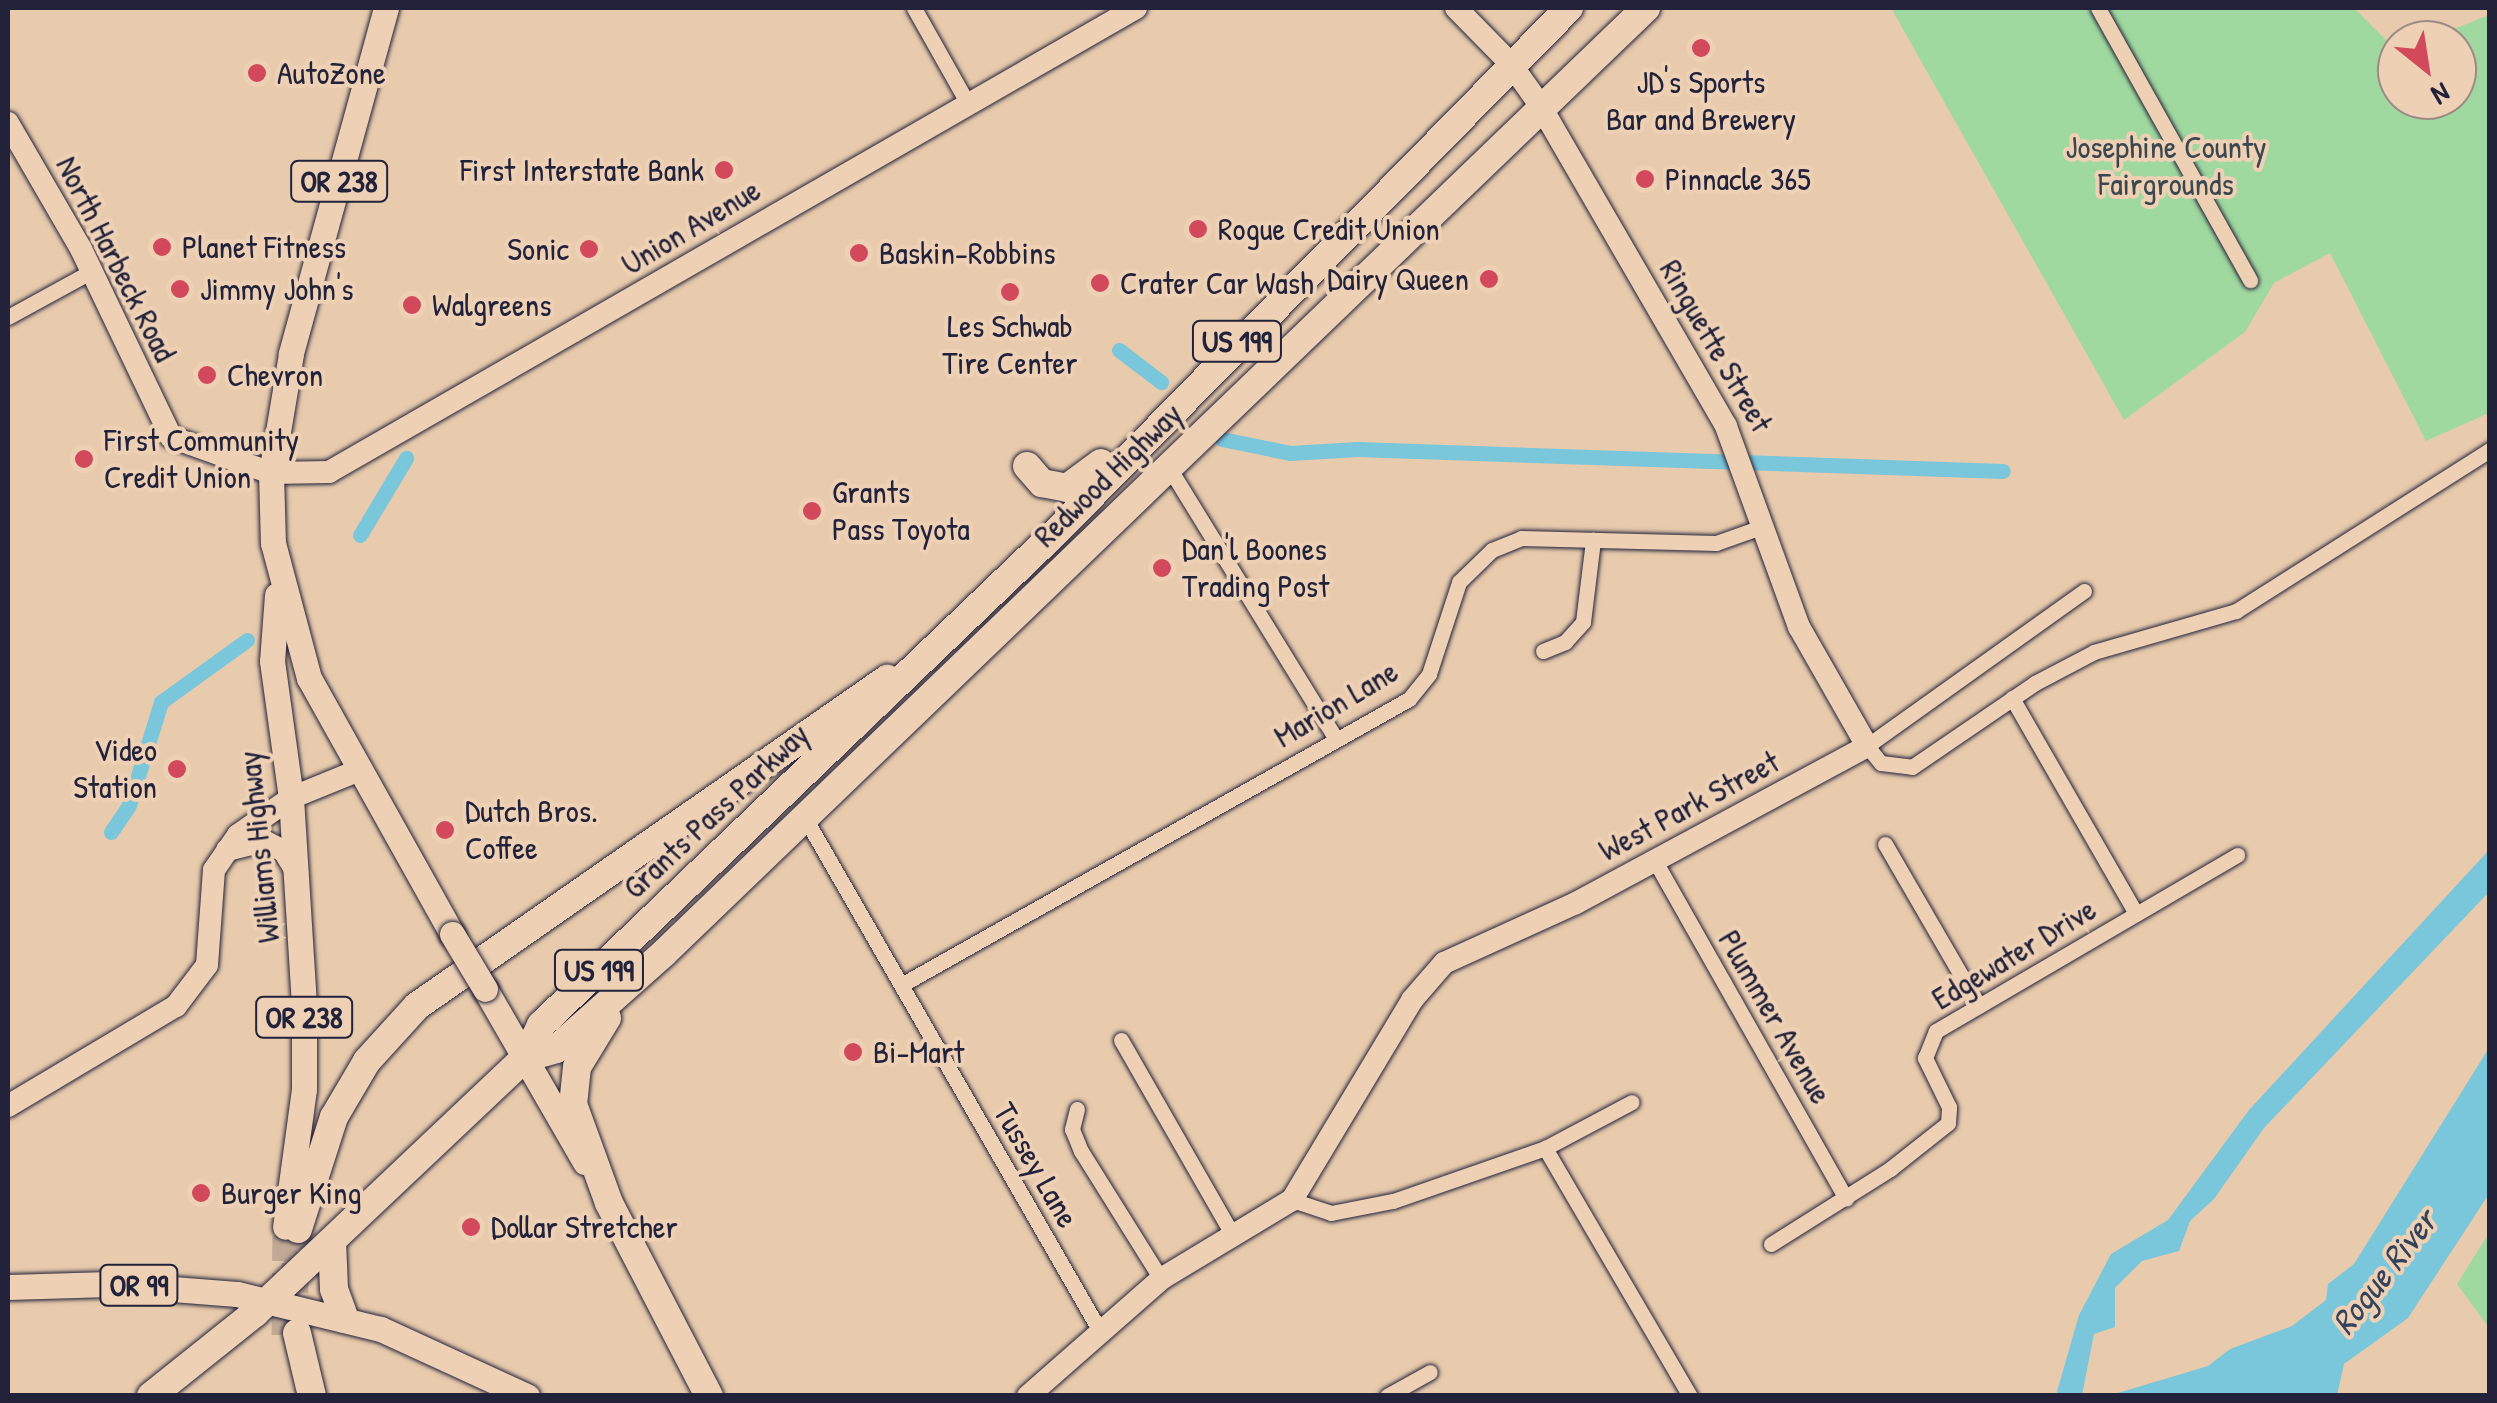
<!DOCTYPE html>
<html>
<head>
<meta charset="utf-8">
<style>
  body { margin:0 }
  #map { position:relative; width:2497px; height:1403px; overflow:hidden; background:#e8cbac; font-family:"Patrick Hand",sans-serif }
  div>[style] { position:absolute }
  .green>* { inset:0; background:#a0d99f }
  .water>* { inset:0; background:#7ac6da }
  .canal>* { height:15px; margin:-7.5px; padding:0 7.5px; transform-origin:7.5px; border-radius:7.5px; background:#7ac6da }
  .primary-tunnel>* { height:25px; margin-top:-12.5px; transform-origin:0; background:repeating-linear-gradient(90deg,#c0a995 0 25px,transparent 0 37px) }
  .highway-tunnel>* { height:28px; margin-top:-14px; transform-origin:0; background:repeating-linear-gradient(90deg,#c0a995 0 28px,transparent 0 42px) }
  .roads { filter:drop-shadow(0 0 2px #22223b) drop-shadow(0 0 2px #22223b) }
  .street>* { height:15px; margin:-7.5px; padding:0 7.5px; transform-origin:7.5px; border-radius:7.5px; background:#eed1b5 }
  .secondary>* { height:22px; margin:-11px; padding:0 11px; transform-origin:11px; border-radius:11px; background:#eed1b5 }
  .primary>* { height:25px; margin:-12.5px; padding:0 12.5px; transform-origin:12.5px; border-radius:12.5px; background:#eed1b5 }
  .highway>* { height:28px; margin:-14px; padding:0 14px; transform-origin:14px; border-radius:14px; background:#eed1b5 }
  .bridges { filter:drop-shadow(0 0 2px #22223b) drop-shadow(0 0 2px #22223b) }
  .primary-bridge>* { height:25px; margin:-12.5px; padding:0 12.5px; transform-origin:12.5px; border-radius:12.5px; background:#eed1b5 }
  .dots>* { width:28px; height:28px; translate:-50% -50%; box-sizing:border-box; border:5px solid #eed1b5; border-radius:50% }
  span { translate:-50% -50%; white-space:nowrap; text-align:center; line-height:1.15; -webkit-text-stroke:8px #eed1b5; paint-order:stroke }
  .shield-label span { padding:2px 8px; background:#eed1b5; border:2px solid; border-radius:8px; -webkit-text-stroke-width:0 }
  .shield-label { font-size:30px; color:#22223b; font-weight:700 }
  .poi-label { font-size:32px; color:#22223b }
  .left { translate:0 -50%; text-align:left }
  .right { translate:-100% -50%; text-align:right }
  .park-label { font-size:32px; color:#3b474f }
  .street-label { font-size:32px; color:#22223b }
  .water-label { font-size:35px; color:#34435b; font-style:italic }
  .frame { position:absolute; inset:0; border:10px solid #22223b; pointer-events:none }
  .north { position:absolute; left:2377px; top:20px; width:100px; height:100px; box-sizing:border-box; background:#eed1b5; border:2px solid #9c8b84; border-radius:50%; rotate:150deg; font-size:28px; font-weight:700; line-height:40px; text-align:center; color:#22223b }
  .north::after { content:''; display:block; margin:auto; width:35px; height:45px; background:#d1495b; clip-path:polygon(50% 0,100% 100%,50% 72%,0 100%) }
</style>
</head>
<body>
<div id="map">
  <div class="green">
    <i style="clip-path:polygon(1891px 8px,2354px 8px,2397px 51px,2397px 100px,2457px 100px,2457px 40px,2426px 40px,2489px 15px,2489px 413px,2426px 441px,2330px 253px,2274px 283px,2245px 332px,2124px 420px)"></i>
    <i style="clip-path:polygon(2489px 1233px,2489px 1328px,2457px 1284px)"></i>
  </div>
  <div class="water">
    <i style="clip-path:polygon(2489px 850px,2489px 892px,2264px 1128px,2214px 1199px,2190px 1221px,2179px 1251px,2142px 1261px,2115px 1288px,2115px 1327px,2094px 1334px,2082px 1395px,2056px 1395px,2079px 1315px,2111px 1254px,2168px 1220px,2249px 1110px)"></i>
    <i style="clip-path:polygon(2489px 1048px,2489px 1194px,2408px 1318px,2344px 1364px,2337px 1395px,2111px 1395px,2208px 1366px,2230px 1349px,2292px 1326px,2326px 1300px,2328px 1284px,2354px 1264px)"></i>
  </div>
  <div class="canal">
    <i style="left:1119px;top:350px;width:53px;rotate:37.3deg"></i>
    <i style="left:1222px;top:439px;width:69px;rotate:11.6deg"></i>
    <i style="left:1290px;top:453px;width:68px;rotate:-3.4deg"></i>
    <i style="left:1358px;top:449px;width:645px;rotate:1.95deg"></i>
    <i style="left:360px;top:535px;width:90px;rotate:-59.1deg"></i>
    <i style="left:111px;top:832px;width:32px;rotate:-56deg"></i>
    <i style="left:129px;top:805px;width:108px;rotate:-72.7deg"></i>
    <i style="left:161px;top:702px;width:106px;rotate:-35.8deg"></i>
  </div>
  <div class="primary-tunnel">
    <i style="left:284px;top:1335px;width:108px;rotate:-89.5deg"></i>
  </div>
  <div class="highway-tunnel">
    <i style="left:294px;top:1292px;width:63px;rotate:-86.4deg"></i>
  </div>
  <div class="roads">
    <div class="street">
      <i style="left:914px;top:8px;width:110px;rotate:60.6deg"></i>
      <i style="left:2098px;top:8px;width:312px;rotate:60.8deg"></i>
      <i style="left:8px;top:317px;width:96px;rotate:-28.7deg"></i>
      <i style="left:1168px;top:466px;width:321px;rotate:58.4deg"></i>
      <i style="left:2084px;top:591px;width:267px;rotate:144.5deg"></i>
      <i style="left:1867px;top:746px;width:22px;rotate:51deg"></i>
      <i style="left:1881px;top:763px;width:31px;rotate:7deg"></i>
      <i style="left:1912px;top:767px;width:149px;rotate:-34.3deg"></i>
      <i style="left:2035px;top:683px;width:67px;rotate:-27.7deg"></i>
      <i style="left:2094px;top:652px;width:148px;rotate:-16.1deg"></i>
      <i style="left:2236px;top:611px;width:301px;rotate:-32.4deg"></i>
      <i style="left:1543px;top:651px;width:24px;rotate:-22deg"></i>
      <i style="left:1565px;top:642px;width:27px;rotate:-48deg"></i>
      <i style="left:1583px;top:622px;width:83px;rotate:-83deg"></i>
      <i style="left:2012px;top:698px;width:249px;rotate:60.1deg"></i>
      <i style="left:805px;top:818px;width:592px;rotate:60.1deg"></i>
      <i style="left:1885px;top:844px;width:187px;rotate:59.9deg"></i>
      <i style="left:1655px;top:861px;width:388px;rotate:60.5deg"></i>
      <i style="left:901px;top:985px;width:583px;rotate:-29.38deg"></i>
      <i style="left:1409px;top:699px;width:32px;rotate:-51deg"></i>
      <i style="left:1429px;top:674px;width:97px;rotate:-71.9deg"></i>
      <i style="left:1459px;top:582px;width:46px;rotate:-44.1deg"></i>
      <i style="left:1492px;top:550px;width:31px;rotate:-22deg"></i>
      <i style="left:1521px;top:538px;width:195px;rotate:1.5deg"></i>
      <i style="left:1716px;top:543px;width:51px;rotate:-19.5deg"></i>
      <i style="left:1121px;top:1040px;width:227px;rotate:60.2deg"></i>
      <i style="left:1077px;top:1109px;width:21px;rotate:104deg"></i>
      <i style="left:1072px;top:1129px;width:24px;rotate:68deg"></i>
      <i style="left:1081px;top:1151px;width:151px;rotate:58deg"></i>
      <i style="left:1545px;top:1148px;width:287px;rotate:59.7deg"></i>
      <i style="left:1292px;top:1200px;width:41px;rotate:18.4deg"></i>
      <i style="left:1331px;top:1213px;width:63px;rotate:-11deg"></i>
      <i style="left:1393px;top:1201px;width:161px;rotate:-19.2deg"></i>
      <i style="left:1545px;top:1148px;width:98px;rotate:-27.9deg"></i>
      <i style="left:1771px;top:1244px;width:141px;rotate:-32.2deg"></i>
      <i style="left:1890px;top:1169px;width:74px;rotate:-38.4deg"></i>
      <i style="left:1948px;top:1123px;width:16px;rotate:-86deg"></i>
      <i style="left:1949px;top:1107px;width:55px;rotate:-116.1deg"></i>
      <i style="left:1925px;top:1058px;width:29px;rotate:-68deg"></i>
      <i style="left:1936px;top:1031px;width:349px;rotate:-30.3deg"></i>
      <i style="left:1387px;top:1396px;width:49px;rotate:-29.2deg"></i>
    </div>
    <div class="secondary">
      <i style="left:8px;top:123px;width:146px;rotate:59.9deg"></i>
      <i style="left:81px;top:249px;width:208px;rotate:64.4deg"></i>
      <i style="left:171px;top:437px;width:106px;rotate:19.8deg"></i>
      <i style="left:271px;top:473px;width:58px;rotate:-1deg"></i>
      <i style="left:329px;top:472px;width:931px;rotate:-29.9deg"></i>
      <i style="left:227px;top:850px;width:38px;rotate:-14deg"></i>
      <i style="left:264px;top:841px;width:22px;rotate:27deg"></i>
      <i style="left:284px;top:851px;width:26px;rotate:59deg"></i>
      <i style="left:8px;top:1106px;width:196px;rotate:-30.8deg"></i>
      <i style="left:176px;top:1006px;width:51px;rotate:-52.9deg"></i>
      <i style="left:207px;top:965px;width:95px;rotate:-85.8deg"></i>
      <i style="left:214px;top:870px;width:42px;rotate:-55.6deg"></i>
      <i style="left:238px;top:835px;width:65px;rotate:-34.9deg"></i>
      <i style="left:291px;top:798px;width:71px;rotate:-22.2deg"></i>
      <i style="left:1028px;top:1396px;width:177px;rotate:-41.3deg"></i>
      <i style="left:1161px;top:1279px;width:153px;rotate:-31.1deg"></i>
      <i style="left:1292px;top:1200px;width:233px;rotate:-59deg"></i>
      <i style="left:1412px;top:1000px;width:49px;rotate:-49.1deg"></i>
      <i style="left:1444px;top:963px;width:145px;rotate:-24.4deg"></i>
      <i style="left:1576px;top:903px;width:331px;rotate:-28.3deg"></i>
      <i style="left:1867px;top:746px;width:137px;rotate:-119.7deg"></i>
      <i style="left:1799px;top:627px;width:214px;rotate:-110deg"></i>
      <i style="left:1726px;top:426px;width:371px;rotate:-120.1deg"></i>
      <i style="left:1540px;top:105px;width:52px;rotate:-125.5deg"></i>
      <i style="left:1510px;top:63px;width:77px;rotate:-134.5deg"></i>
    </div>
    <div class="primary">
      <i style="left:386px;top:8px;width:359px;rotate:105.4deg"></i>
      <i style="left:291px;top:354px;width:121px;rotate:99.5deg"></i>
      <i style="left:271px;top:473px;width:70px;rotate:88.4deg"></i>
      <i style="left:273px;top:543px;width:140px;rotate:75.1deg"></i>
      <i style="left:309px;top:678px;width:293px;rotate:60.8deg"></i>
      <i style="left:277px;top:595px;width:66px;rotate:94.3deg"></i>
      <i style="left:272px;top:661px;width:138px;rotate:82.1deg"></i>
      <i style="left:291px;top:798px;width:209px;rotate:86.4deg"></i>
      <i style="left:304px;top:1007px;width:82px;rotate:90deg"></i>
      <i style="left:304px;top:1089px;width:139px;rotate:97.8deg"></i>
      <i style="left:485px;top:989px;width:200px;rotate:60deg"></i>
      <i style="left:8px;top:1287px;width:101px;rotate:-1.7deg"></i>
      <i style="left:109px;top:1284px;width:128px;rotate:4.5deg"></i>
      <i style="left:237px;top:1294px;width:148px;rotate:13.7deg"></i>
      <i style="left:381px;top:1329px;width:161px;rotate:24.7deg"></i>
    </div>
    <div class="highway">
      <i style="left:1027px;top:466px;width:23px;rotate:49deg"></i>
      <i style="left:1042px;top:483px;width:25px;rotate:11deg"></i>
      <i style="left:1067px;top:488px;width:42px;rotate:-36.3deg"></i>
      <i style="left:607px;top:1018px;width:57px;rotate:121.5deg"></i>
      <i style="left:577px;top:1067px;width:37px;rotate:96deg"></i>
      <i style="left:573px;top:1104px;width:105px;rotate:70deg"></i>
      <i style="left:609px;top:1203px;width:217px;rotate:62.6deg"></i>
      <i style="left:525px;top:1058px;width:32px;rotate:-16deg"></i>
      <i style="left:556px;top:1049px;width:144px;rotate:-41.6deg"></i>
      <i style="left:664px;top:953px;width:1363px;rotate:-43.9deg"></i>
      <i style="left:298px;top:1229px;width:118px;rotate:-72.2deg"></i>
      <i style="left:334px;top:1117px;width:65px;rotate:-59.5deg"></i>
      <i style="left:367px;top:1061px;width:74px;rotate:-47.7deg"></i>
      <i style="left:417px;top:1006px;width:573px;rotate:-34.83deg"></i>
      <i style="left:332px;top:1241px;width:48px;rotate:87.6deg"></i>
      <i style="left:334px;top:1289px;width:32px;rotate:70deg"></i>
      <i style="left:297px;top:1333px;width:65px;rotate:76.6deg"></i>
      <i style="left:151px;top:1396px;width:133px;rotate:-38.6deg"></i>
      <i style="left:255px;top:1313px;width:371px;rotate:-43.4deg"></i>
      <i style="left:525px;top:1058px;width:37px;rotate:-64deg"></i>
      <i style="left:541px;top:1025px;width:714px;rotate:-43.75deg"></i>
      <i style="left:1057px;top:531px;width:732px;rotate:-45.61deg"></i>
    </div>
  </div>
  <div class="bridges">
    <div class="primary-bridge">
      <i style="left:452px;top:934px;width:64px;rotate:59deg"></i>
    </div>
  </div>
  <div class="dots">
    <i style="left:1701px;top:48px;background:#d1495b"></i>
    <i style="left:257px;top:73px;background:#d1495b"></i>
    <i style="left:724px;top:170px;background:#d1495b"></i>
    <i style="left:1645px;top:179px;background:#d1495b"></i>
    <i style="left:1198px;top:229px;background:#d1495b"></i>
    <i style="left:162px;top:247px;background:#d1495b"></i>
    <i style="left:589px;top:249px;background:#d1495b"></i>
    <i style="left:859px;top:253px;background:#d1495b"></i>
    <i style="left:1489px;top:279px;background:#d1495b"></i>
    <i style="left:1100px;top:283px;background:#d1495b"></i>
    <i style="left:180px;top:289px;background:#d1495b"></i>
    <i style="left:1010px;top:292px;background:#d1495b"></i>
    <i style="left:412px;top:305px;background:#d1495b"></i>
    <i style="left:207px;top:375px;background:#d1495b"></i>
    <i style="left:84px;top:459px;background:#d1495b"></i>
    <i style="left:812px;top:511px;background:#d1495b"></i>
    <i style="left:1162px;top:568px;background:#d1495b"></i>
    <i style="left:177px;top:769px;background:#d1495b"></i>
    <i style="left:445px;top:830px;background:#d1495b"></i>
    <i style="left:853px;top:1052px;background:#d1495b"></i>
    <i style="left:201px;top:1193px;background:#d1495b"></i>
    <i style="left:471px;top:1227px;background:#d1495b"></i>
  </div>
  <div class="shield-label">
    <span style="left:339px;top:181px">OR 238</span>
    <span style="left:1237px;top:341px">US 199</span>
    <span style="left:599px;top:970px">US 199</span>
    <span style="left:304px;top:1017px">OR 238</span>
    <span style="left:139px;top:1285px">OR 99</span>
  </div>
  <div class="poi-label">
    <span class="left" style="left:277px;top:73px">AutoZone</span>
    <span style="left:1701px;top:101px">JD's Sports<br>Bar and Brewery</span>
    <span class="right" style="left:704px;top:170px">First Interstate Bank</span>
    <span class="left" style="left:1665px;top:179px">Pinnacle 365</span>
    <span class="left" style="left:1218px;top:229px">Rogue Credit Union</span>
    <span class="left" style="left:182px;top:247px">Planet Fitness</span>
    <span class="right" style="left:569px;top:249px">Sonic</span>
    <span class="left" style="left:879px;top:253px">Baskin-Robbins</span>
    <span class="right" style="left:1469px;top:279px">Dairy Queen</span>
    <span class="left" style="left:1120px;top:283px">Crater Car Wash</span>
    <span class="left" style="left:200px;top:289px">Jimmy John's</span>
    <span class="left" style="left:432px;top:305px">Walgreens</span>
    <span style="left:1010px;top:345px">Les Schwab<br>Tire Center</span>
    <span class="left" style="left:227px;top:375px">Chevron</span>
    <span class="left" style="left:104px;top:459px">First Community<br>Credit Union</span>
    <span class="left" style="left:832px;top:511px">Grants<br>Pass Toyota</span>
    <span class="left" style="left:1182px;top:568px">Dan'l Boones<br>Trading Post</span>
    <span class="right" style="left:157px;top:769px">Video<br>Station</span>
    <span class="left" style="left:465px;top:830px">Dutch Bros.<br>Coffee</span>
    <span class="left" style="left:873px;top:1052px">Bi-Mart</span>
    <span class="left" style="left:221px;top:1193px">Burger King</span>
    <span class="left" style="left:491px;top:1227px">Dollar Stretcher</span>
  </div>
  <div class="park-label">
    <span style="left:2166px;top:166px">Josephine County<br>Fairgrounds</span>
  </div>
  <div class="street-label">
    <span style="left:691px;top:227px;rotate:-31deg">Union Avenue</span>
    <span style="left:116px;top:259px;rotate:63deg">North Harbeck Road</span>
    <span style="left:1716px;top:346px;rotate:60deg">Ringuette Street</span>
    <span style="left:1108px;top:475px;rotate:-44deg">Redwood Highway</span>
    <span style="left:1336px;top:704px;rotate:-31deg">Marion Lane</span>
    <span style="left:1689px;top:806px;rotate:-28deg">West Park Street</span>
    <span style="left:716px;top:811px;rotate:-43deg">Grants Pass Parkway</span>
    <span style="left:259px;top:847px;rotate:-96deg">Williams Highway</span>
    <span style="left:2014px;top:954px;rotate:-31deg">Edgewater Drive</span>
    <span style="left:1775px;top:1017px;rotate:60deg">Plummer Avenue</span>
    <span style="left:1036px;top:1165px;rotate:60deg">Tussey Lane</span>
  </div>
  <div class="water-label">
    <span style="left:2384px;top:1272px;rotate:-52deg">Rogue River</span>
  </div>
  <div class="frame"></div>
  <div class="north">N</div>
</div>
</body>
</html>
